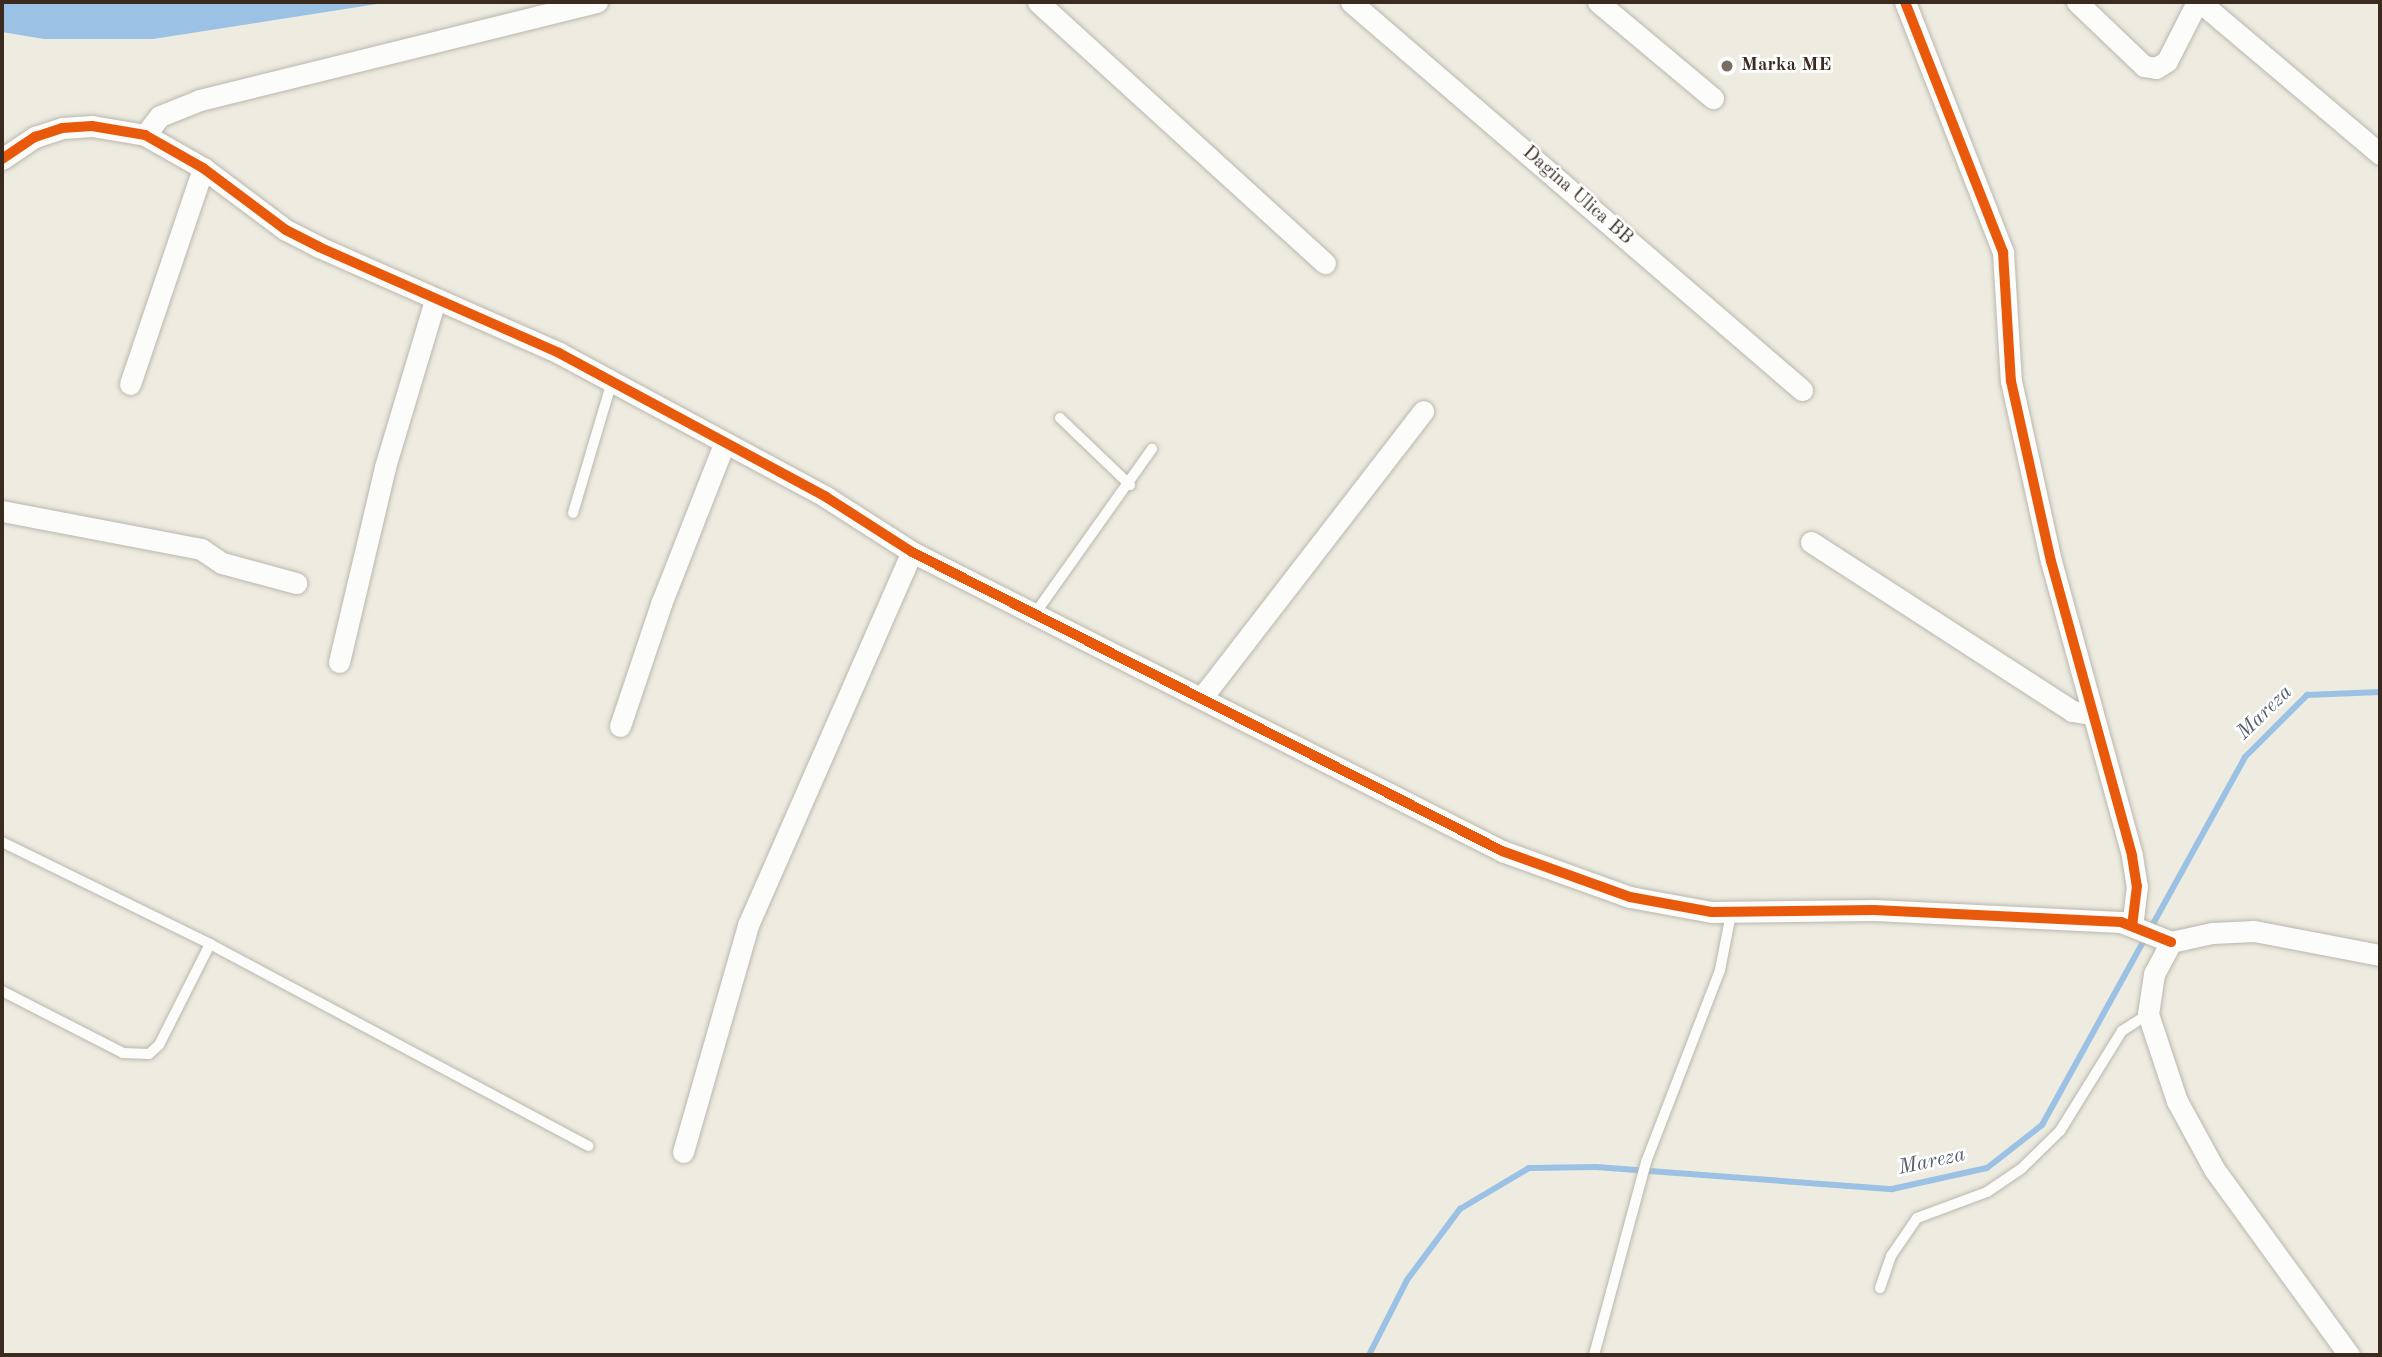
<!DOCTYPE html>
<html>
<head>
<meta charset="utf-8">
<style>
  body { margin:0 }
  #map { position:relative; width:2382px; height:1357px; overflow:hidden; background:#eeece1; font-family:"Old Standard TT",serif }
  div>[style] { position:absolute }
  .water>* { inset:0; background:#9bc1e4 }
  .stream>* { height:6px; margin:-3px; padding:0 3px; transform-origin:3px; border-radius:3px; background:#9bc1e4 }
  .roads { filter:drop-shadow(0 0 2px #bab7ae) drop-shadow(0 0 2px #bab7ae) }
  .lane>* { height:10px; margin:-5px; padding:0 5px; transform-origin:5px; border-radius:5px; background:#fcfcfa }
  .street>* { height:21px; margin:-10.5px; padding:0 10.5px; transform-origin:10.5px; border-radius:10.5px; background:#fcfcfa }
  .cycleway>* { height:10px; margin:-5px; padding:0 5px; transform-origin:5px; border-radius:5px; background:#e8590c }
  .dots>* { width:19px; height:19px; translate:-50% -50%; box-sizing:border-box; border:4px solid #fff; border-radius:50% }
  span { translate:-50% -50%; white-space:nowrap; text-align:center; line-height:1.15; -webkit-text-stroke:5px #fff; paint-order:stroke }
  .poi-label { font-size:19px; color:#3b2a1e; font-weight:700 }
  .left { translate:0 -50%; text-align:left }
  .street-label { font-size:19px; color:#3b2a1e }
  .water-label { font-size:21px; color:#535f6e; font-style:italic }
  .frame { position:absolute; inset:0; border:4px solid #3b2a1e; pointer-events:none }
</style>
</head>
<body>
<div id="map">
  <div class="water">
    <i style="clip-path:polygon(2px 2px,390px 2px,153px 39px,44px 39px,2px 32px)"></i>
  </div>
  <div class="stream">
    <i style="left:1369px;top:1355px;width:84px;rotate:-63.1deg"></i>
    <i style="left:1407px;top:1280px;width:89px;rotate:-53.3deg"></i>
    <i style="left:1460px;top:1209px;width:80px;rotate:-30.7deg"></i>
    <i style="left:1529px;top:1168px;width:67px;rotate:-0.9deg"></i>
    <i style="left:1596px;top:1167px;width:297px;rotate:4.3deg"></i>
    <i style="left:1892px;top:1189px;width:97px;rotate:-12.5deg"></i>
    <i style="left:1987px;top:1168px;width:70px;rotate:-38deg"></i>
    <i style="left:2042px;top:1125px;width:420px;rotate:-61.1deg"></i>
    <i style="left:2245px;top:757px;width:88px;rotate:-45deg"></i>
    <i style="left:2307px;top:695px;width:73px;rotate:-2.4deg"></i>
  </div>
  <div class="roads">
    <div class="lane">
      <i style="left:1060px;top:418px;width:97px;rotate:43.7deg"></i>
      <i style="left:573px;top:513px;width:138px;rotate:-73.5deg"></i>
      <i style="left:1034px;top:615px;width:204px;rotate:-54.6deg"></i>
      <i style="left:2px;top:842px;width:232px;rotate:26.1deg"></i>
      <i style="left:210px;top:944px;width:429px;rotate:28.1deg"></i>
      <i style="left:2px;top:991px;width:136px;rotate:27.1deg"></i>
      <i style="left:123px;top:1053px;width:26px;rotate:2deg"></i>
      <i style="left:149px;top:1054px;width:13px;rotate:-42deg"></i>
      <i style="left:159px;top:1045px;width:113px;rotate:-63.2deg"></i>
      <i style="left:1880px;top:1288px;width:34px;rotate:-71deg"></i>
      <i style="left:1891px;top:1256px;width:46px;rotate:-55.6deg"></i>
      <i style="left:1917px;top:1218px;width:75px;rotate:-20.4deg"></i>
      <i style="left:1987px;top:1192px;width:41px;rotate:-34.1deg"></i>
      <i style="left:2021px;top:1169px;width:54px;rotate:-44.3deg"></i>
      <i style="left:2060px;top:1131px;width:118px;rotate:-58.2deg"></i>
      <i style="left:2122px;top:1031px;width:31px;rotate:-33deg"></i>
      <i style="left:1594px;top:1355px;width:200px;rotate:-74.9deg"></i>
      <i style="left:1646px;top:1162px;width:206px;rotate:-68.9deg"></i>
      <i style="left:1720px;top:970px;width:57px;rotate:-78.9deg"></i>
    </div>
    <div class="street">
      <i style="left:1038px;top:2px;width:388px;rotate:42.3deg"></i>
      <i style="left:1351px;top:2px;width:595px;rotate:40.71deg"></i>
      <i style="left:1598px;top:2px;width:150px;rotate:39.9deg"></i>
      <i style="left:1905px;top:2px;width:269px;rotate:68.6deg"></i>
      <i style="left:2003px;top:252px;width:129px;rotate:86.5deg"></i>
      <i style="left:2011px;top:381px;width:184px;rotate:77.5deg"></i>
      <i style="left:2051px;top:561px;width:306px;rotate:74.6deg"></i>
      <i style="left:2132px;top:856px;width:30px;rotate:81deg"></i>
      <i style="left:2137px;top:886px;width:38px;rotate:97deg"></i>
      <i style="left:2077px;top:2px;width:93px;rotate:43.7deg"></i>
      <i style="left:2144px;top:66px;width:12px;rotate:9deg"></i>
      <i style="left:2156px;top:68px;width:13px;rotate:-32deg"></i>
      <i style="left:2167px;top:61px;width:66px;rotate:-63deg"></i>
      <i style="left:2200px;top:2px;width:236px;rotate:40.2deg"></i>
      <i style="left:145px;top:135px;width:24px;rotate:-52deg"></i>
      <i style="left:160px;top:116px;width:43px;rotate:-21.8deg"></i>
      <i style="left:200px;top:100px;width:409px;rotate:-13.9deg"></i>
      <i style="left:2px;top:159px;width:40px;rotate:-34deg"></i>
      <i style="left:35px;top:137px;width:28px;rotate:-18deg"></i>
      <i style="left:62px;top:128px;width:30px;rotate:-4deg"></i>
      <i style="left:92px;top:126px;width:54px;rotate:9.6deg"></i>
      <i style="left:145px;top:135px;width:67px;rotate:29.6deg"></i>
      <i style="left:203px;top:168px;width:104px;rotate:36.8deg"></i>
      <i style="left:286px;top:230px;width:37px;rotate:27deg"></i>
      <i style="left:319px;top:247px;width:262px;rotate:23.8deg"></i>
      <i style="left:559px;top:353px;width:303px;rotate:28.3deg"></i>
      <i style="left:826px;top:497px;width:102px;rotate:32.6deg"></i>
      <i style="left:912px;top:552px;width:661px;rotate:26.87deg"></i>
      <i style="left:1502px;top:851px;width:136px;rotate:19.8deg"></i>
      <i style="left:1630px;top:897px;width:83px;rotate:10.4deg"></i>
      <i style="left:1712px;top:912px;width:162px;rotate:-0.7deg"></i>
      <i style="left:1874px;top:910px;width:247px;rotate:2.8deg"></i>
      <i style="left:2121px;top:922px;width:54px;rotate:21.8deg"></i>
      <i style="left:130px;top:384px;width:228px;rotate:-71.3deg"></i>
      <i style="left:2px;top:511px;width:203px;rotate:10.8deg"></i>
      <i style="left:201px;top:549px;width:25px;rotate:34deg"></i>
      <i style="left:222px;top:563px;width:77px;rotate:15.1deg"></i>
      <i style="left:1811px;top:542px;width:311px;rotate:32.9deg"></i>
      <i style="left:2072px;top:711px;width:20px;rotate:9deg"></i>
      <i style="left:339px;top:662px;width:200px;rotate:-76.7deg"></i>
      <i style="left:385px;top:467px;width:174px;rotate:-73.3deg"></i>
      <i style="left:1203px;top:696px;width:360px;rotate:-52.3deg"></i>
      <i style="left:620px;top:726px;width:129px;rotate:-71.4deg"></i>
      <i style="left:661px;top:604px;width:172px;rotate:-68.5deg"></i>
      <i style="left:2171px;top:942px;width:36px;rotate:118deg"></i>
      <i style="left:2154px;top:974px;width:40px;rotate:98.5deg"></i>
      <i style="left:2148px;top:1014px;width:92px;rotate:71.6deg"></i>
      <i style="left:2177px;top:1101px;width:77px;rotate:61.4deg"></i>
      <i style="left:2214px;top:1169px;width:230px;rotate:54deg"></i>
      <i style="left:2171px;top:942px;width:42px;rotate:-12.4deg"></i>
      <i style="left:2212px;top:933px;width:42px;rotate:-2.7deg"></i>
      <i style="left:2254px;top:931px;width:128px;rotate:10.8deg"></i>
      <i style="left:683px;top:1152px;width:236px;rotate:-74deg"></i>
      <i style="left:748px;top:925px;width:407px;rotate:-66.3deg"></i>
    </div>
  </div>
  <div class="cycleway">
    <i style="left:1905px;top:2px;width:269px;rotate:68.6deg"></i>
    <i style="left:2003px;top:252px;width:129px;rotate:86.5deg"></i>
    <i style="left:2011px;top:381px;width:184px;rotate:77.5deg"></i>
    <i style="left:2051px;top:561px;width:306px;rotate:74.6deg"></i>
    <i style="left:2132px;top:856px;width:30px;rotate:81deg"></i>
    <i style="left:2137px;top:886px;width:38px;rotate:97deg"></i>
    <i style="left:2px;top:159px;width:40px;rotate:-34deg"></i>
    <i style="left:35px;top:137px;width:28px;rotate:-18deg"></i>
    <i style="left:62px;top:128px;width:30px;rotate:-4deg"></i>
    <i style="left:92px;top:126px;width:54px;rotate:9.6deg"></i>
    <i style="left:145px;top:135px;width:67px;rotate:29.6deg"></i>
    <i style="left:203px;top:168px;width:104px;rotate:36.8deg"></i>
    <i style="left:286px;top:230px;width:37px;rotate:27deg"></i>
    <i style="left:319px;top:247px;width:262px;rotate:23.8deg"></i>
    <i style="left:559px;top:353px;width:303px;rotate:28.3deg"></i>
    <i style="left:826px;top:497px;width:102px;rotate:32.6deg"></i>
    <i style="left:912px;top:552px;width:661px;rotate:26.87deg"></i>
    <i style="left:1502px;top:851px;width:136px;rotate:19.8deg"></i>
    <i style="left:1630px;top:897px;width:83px;rotate:10.4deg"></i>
    <i style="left:1712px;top:912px;width:162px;rotate:-0.7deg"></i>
    <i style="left:1874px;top:910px;width:247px;rotate:2.8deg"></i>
    <i style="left:2121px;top:922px;width:54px;rotate:21.8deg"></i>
  </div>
  <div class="dots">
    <i style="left:1727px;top:66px;background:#7a6e62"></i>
  </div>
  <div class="poi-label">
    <span class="left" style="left:1741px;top:66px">Marka ME</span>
  </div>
  <div class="street-label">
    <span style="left:1577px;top:196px;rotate:41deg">Dagina Ulica BB</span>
  </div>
  <div class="water-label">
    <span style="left:2265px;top:713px;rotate:-44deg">Mareza</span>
    <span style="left:1932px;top:1162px;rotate:-12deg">Mareza</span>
  </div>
  <div class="frame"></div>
</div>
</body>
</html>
